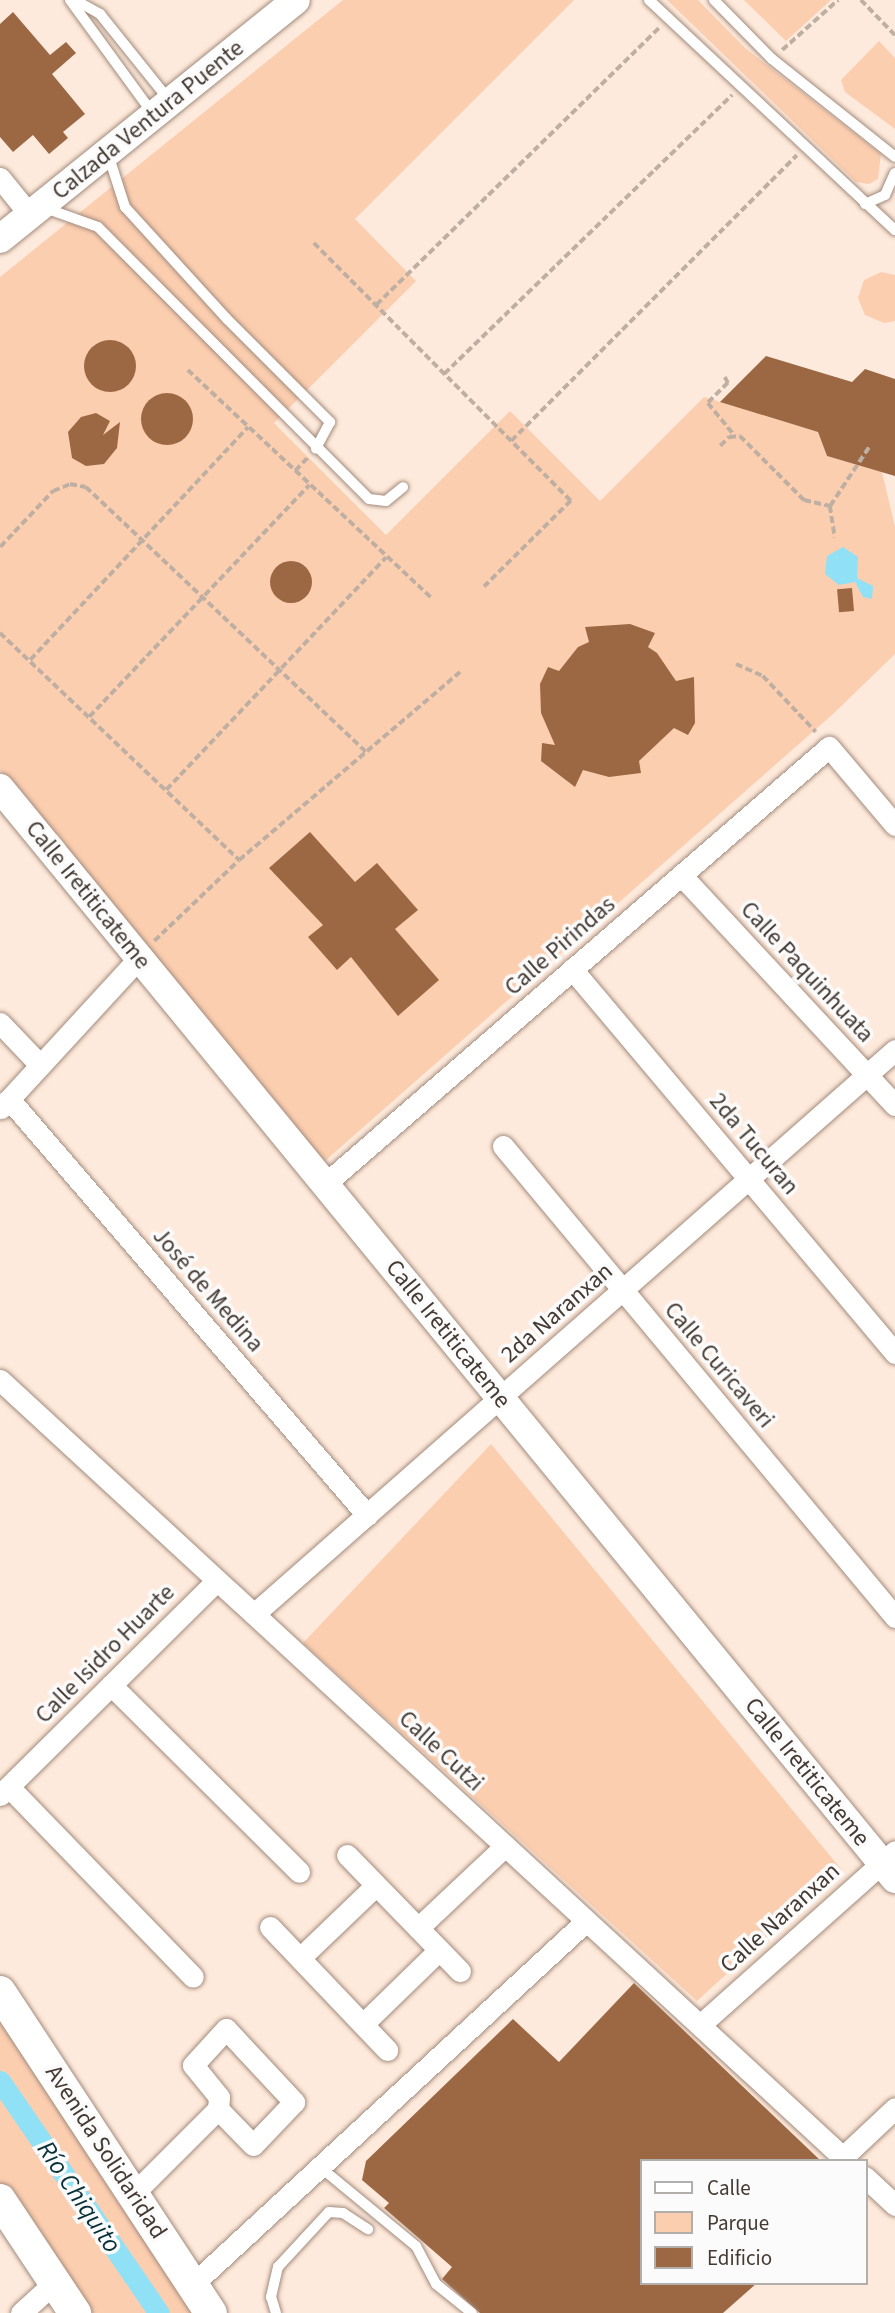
<!DOCTYPE html>
<html>
<head>
<meta charset="utf-8">
<style>
  body { margin:0 }
  #map { position:relative; width:895px; height:2313px; overflow:hidden; background:#feeadc; font-family:"Source Sans 3",sans-serif }
  div>[style] { position:absolute }
  .green>* { inset:0; background:#fcceb0 }
  .water>* { inset:0; background:#90e1f6 }
  .canal>* { height:21px; margin:-10.5px; padding:0 10.5px; transform-origin:10.5px; border-radius:10.5px; background:#90e1f6 }
  .building>* { inset:0; background:#9c6844; transform-origin:0 0 }
  .round { border-radius:50% }
  .path>* { height:3.5px; margin-top:-1.75px; transform-origin:0; background:repeating-linear-gradient(90deg,#bfafa3 0 7px,transparent 0 10.5px) }
  .roads { filter:drop-shadow(0 0 2px #a38b7c) drop-shadow(0 0 2px #a38b7c) }
  .service>* { height:10px; margin:-5px; padding:0 5px; transform-origin:5px; border-radius:5px; background:#fff }
  .minor>* { height:21px; margin:-10.5px; padding:0 10.5px; transform-origin:10.5px; border-radius:10.5px; background:#fff }
  .tertiary>* { height:28px; margin:-14px; padding:0 14px; transform-origin:14px; border-radius:14px; background:#fff }
  .secondary>* { height:32px; margin:-16px; padding:0 16px; transform-origin:16px; border-radius:16px; background:#fff }
  span { translate:-50% -50%; white-space:nowrap; text-align:center; line-height:1.15; -webkit-text-stroke:7px #fbfbfb; paint-order:stroke }
  .street-label { font-size:24px; color:#443a33 }
  .water-label { font-size:26px; color:#083039; font-style:italic }
  .legend { position:absolute; left:640px; top:2159px; width:228px; height:126px; box-sizing:border-box; background:#fbfbfb; border:2px solid #b2aeab; margin:0; padding:9px 12px; list-style:none; font-size:21px; color:#443a33 }
  .legend li { display:flex; align-items:center; gap:14px; height:35px }
  .legend b { width:35px; border:2px solid #b2aeab }
</style>
</head>
<body>
<div id="map">
  <div class="green">
    <i style="clip-path:polygon(343px 0,574px 0,355px 219px,416px 281px,274px 423px,386px 535px,510px 411px,600px 501px,704px 397px,818px 432px,827px 456px,882px 472px,895px 527px,895px 654px,833px 714px,317px 1168px,0 770px,0 277px)"></i>
    <i style="clip-path:polygon(667px 0,698px 0,745px 48px,881px 154px,878px 179px,869px 184px,856px 182px)"></i>
    <i style="clip-path:polygon(744px 0,831px 0,786px 41px)"></i>
    <i style="clip-path:polygon(879px 41px,895px 58px,895px 129px,845px 92px,841px 80px)"></i>
    <i style="clip-path:polygon(881px 272px,895px 275px,895px 321px,884px 323px,865px 315px,858px 298px,864px 280px)"></i>
    <i style="clip-path:polygon(491px 1444px,841px 1869px,697px 2001px,303px 1643px)"></i>
    <i style="clip-path:polygon(0 2012px,197px 2313px,82px 2313px,0 2189px)"></i>
  </div>
  <div class="water">
    <i style="clip-path:polygon(843px 547px,858px 557px,857px 578px,873px 586px,872px 599px,863px 597px,855px 582px,839px 585px,825px 574px,827px 556px)"></i>
  </div>
  <div class="canal">
    <i style="left:0;top:2081px;width:281px;rotate:55.6deg"></i>
  </div>
  <div class="building">
    <i style="clip-path:polygon(13px 12px,50px 55px,66px 42px,76px 53px,52px 74px,85px 114px,63px 132px,68px 138px,49px 154px,33px 135px,13px 152px,0 137px,0 24px)"></i>
    <i class="round" style="left:84px;top:340px;width:52px;height:52px"></i>
    <i style="clip-path:polygon(766px 356px,852px 382px,865px 369px,895px 379px,895px 476px,827px 456px,818px 432px,720px 402px)"></i>
    <i class="round" style="left:141px;top:393px;width:52px;height:52px"></i>
    <i style="clip-path:polygon(96px 413px,110px 421px,103px 435px,120px 422px,117px 448px,104px 464px,86px 466px,72px 458px,68px 432px,81px 417px)"></i>
    <i class="round" style="left:270px;top:561px;width:42px;height:42px"></i>
    <i style="left:852px;top:588px;width:23px;height:15px;rotate:85deg"></i>
    <i style="clip-path:polygon(630px 624px,655px 633px,648px 647px,657px 653px,676px 681px,694px 677px,695px 723px,688px 735px,674px 728px,639px 761px,641px 773px,609px 777px,583px 770px,575px 787px,541px 761px,542px 743px,555px 745px,541px 713px,540px 684px,548px 667px,559px 671px,578px 647px,589px 642px,585px 627px)"></i>
    <i style="clip-path:polygon(310px 832px,355px 882px,377px 863px,418px 910px,395px 929px,439px 980px,398px 1016px,351px 957px,337px 970px,308px 937px,323px 925px,269px 868px)"></i>
    <i style="clip-path:polygon(634px 1983px,821px 2161px,641px 2161px,641px 2283px,757px 2283px,723px 2313px,480px 2313px,442px 2279px,452px 2267px,384px 2208px,389px 2203px,362px 2180px,366px 2161px,513px 2019px,559px 2062px)"></i>
  </div>
  <div class="path">
    <i style="left:861px;top:0;width:49px;rotate:45.8deg"></i>
    <i style="left:782px;top:50px;width:75px;rotate:-41.8deg"></i>
    <i style="left:314px;top:243px;width:364px;rotate:45.1deg"></i>
    <i style="left:571px;top:501px;width:125px;rotate:135.3deg"></i>
    <i style="left:376px;top:305px;width:397px;rotate:-44.4deg"></i>
    <i style="left:188px;top:370px;width:334px;rotate:43.1deg"></i>
    <i style="left:444px;top:374px;width:401px;rotate:-44.1deg"></i>
    <i style="left:725px;top:377px;width:7px;rotate:63deg"></i>
    <i style="left:728px;top:383px;width:28px;rotate:135deg"></i>
    <i style="left:708px;top:403px;width:43px;rotate:50.7deg"></i>
    <i style="left:511px;top:441px;width:404px;rotate:-45deg"></i>
    <i style="left:720px;top:446px;width:13px;rotate:-45deg"></i>
    <i style="left:729px;top:437px;width:11px;rotate:-5deg"></i>
    <i style="left:740px;top:436px;width:91px;rotate:45deg"></i>
    <i style="left:804px;top:500px;width:27px;rotate:13deg"></i>
    <i style="left:830px;top:506px;width:32px;rotate:81deg"></i>
    <i style="left:295px;top:471px;width:19px;rotate:-47deg"></i>
    <i style="left:830px;top:506px;width:71px;rotate:-56.5deg"></i>
    <i style="left:0;top:547px;width:77px;rotate:-46.6deg"></i>
    <i style="left:53px;top:491px;width:18px;rotate:-22deg"></i>
    <i style="left:70px;top:484px;width:16px;rotate:11deg"></i>
    <i style="left:86px;top:487px;width:386px;rotate:43.4deg"></i>
    <i style="left:0;top:633px;width:330px;rotate:43.5deg"></i>
    <i style="left:30px;top:660px;width:319px;rotate:-46.9deg"></i>
    <i style="left:736px;top:664px;width:30px;rotate:24deg"></i>
    <i style="left:763px;top:676px;width:77px;rotate:46.6deg"></i>
    <i style="left:89px;top:717px;width:320px;rotate:-46.5deg"></i>
    <i style="left:166px;top:790px;width:320px;rotate:-46.6deg"></i>
    <i style="left:154px;top:941px;width:117px;rotate:-43.6deg"></i>
    <i style="left:239px;top:860px;width:290px;rotate:-40.4deg"></i>
  </div>
  <div class="roads">
    <div class="service">
      <i style="left:70px;top:0;width:141px;rotate:53.9deg"></i>
      <i style="left:75px;top:0;width:29px;rotate:29deg"></i>
      <i style="left:100px;top:14px;width:112px;rotate:51.2deg"></i>
      <i style="left:649px;top:0;width:337px;rotate:43.1deg"></i>
      <i style="left:714px;top:0;width:83px;rotate:45.5deg"></i>
      <i style="left:772px;top:59px;width:157px;rotate:38.5deg"></i>
      <i style="left:108px;top:154px;width:56px;rotate:72.2deg"></i>
      <i style="left:125px;top:207px;width:151px;rotate:47.7deg"></i>
      <i style="left:227px;top:319px;width:146px;rotate:45deg"></i>
      <i style="left:330px;top:422px;width:30px;rotate:118deg"></i>
      <i style="left:865px;top:204px;width:22px;rotate:-24deg"></i>
      <i style="left:885px;top:195px;width:24px;rotate:-66deg"></i>
      <i style="left:45px;top:208px;width:56px;rotate:19.7deg"></i>
      <i style="left:98px;top:227px;width:384px;rotate:45.1deg"></i>
      <i style="left:369px;top:499px;width:17px;rotate:7deg"></i>
      <i style="left:386px;top:501px;width:22px;rotate:-39deg"></i>
      <i style="left:320px;top:2167px;width:124px;rotate:39.5deg"></i>
      <i style="left:416px;top:2246px;width:43px;rotate:62.2deg"></i>
      <i style="left:436px;top:2284px;width:46px;rotate:38.9deg"></i>
      <i style="left:276px;top:2313px;width:17px;rotate:-107deg"></i>
      <i style="left:271px;top:2297px;width:31px;rotate:-77deg"></i>
      <i style="left:278px;top:2267px;width:75px;rotate:-47.2deg"></i>
      <i style="left:329px;top:2212px;width:14px;rotate:4deg"></i>
      <i style="left:343px;top:2213px;width:30px;rotate:33deg"></i>
    </div>
    <div class="minor">
      <i style="left:0;top:178px;width:48px;rotate:51deg"></i>
      <i style="left:681px;top:875px;width:314px;rotate:47.1deg"></i>
      <i style="left:572px;top:969px;width:502px;rotate:49.93deg"></i>
      <i style="left:0;top:1023px;width:58px;rotate:46.4deg"></i>
      <i style="left:9px;top:1099px;width:549px;rotate:49.29deg"></i>
      <i style="left:1px;top:1108px;width:204px;rotate:-47.4deg"></i>
      <i style="left:503px;top:1146px;width:613px;rotate:50.23deg"></i>
      <i style="left:325px;top:1184px;width:667px;rotate:-40.93deg"></i>
      <i style="left:829px;top:747px;width:102px;rotate:49.8deg"></i>
      <i style="left:0;top:1380px;width:1152px;rotate:42.68deg"></i>
      <i style="left:254px;top:1614px;width:854px;rotate:-41.34deg"></i>
      <i style="left:111px;top:1685px;width:265px;rotate:44.8deg"></i>
      <i style="left:9px;top:1787px;width:264px;rotate:45.9deg"></i>
      <i style="left:0;top:1795px;width:305px;rotate:-44.7deg"></i>
      <i style="left:347px;top:1855px;width:162px;rotate:45.8deg"></i>
      <i style="left:270px;top:1927px;width:170px;rotate:46.4deg"></i>
      <i style="left:418px;top:1928px;width:120px;rotate:-43.3deg"></i>
      <i style="left:300px;top:1958px;width:105px;rotate:-43.8deg"></i>
      <i style="left:363px;top:2024px;width:106px;rotate:-44.2deg"></i>
      <i style="left:700px;top:2025px;width:261px;rotate:-41.7deg"></i>
      <i style="left:226px;top:2029px;width:100px;rotate:47deg"></i>
      <i style="left:294px;top:2102px;width:59px;rotate:133.6deg"></i>
      <i style="left:253px;top:2145px;width:50px;rotate:-134.2deg"></i>
      <i style="left:218px;top:2109px;width:12px;rotate:-85deg"></i>
      <i style="left:219px;top:2097px;width:41px;rotate:-129.1deg"></i>
      <i style="left:193px;top:2065px;width:49px;rotate:-47.5deg"></i>
      <i style="left:843px;top:2157px;width:71px;rotate:-43.3deg"></i>
      <i style="left:865px;top:2177px;width:41px;rotate:43deg"></i>
      <i style="left:133px;top:2194px;width:120px;rotate:-45deg"></i>
      <i style="left:192px;top:2285px;width:536px;rotate:-42.73deg"></i>
      <i style="left:21px;top:2313px;width:46px;rotate:-42.4deg"></i>
    </div>
    <div class="tertiary">
      <i style="left:0;top:239px;width:380px;rotate:-38.9deg"></i>
      <i style="left:0;top:788px;width:1411px;rotate:50.64deg"></i>
    </div>
    <div class="secondary">
      <i style="left:0;top:1992px;width:384px;rotate:56.7deg"></i>
      <i style="left:0;top:2200px;width:136px;rotate:56.4deg"></i>
    </div>
  </div>
  <div class="street-label">
    <span style="left:148px;top:120px;rotate:-39deg">Calzada Ventura Puente</span>
    <span style="left:88px;top:895px;rotate:51deg">Calle Iretiticateme</span>
    <span style="left:560px;top:946px;rotate:-41deg">Calle Pirindas</span>
    <span style="left:807px;top:972px;rotate:47deg">Calle Paquinhuata</span>
    <span style="left:754px;top:1144px;rotate:50deg">2da Tucuran</span>
    <span style="left:208px;top:1290px;rotate:49deg">José de Medina</span>
    <span style="left:557px;top:1313px;rotate:-41deg">2da Naranxan</span>
    <span style="left:448px;top:1334px;rotate:51deg">Calle Iretiticateme</span>
    <span style="left:719px;top:1365px;rotate:50deg">Calle Curicaveri</span>
    <span style="left:105px;top:1654px;rotate:-45deg">Calle Isidro Huarte</span>
    <span style="left:441px;top:1751px;rotate:43deg">Calle Cutzi</span>
    <span style="left:807px;top:1772px;rotate:51deg">Calle Iretiticateme</span>
    <span style="left:780px;top:1918px;rotate:-42deg">Calle Naranxan</span>
    <span style="left:106px;top:2152px;rotate:57deg">Avenida Solidaridad</span>
  </div>
  <div class="water-label">
    <span style="left:79px;top:2197px;rotate:56deg">Río Chiquito</span>
  </div>
  <ul class="legend">
  <li><b style="height:9px;background:#fff"></b>Calle</li>
  <li><b style="height:19px;background:#fcceb0"></b>Parque</li>
  <li><b style="height:19px;background:#9c6844"></b>Edificio</li>
  </ul>
</div>
</body>
</html>
